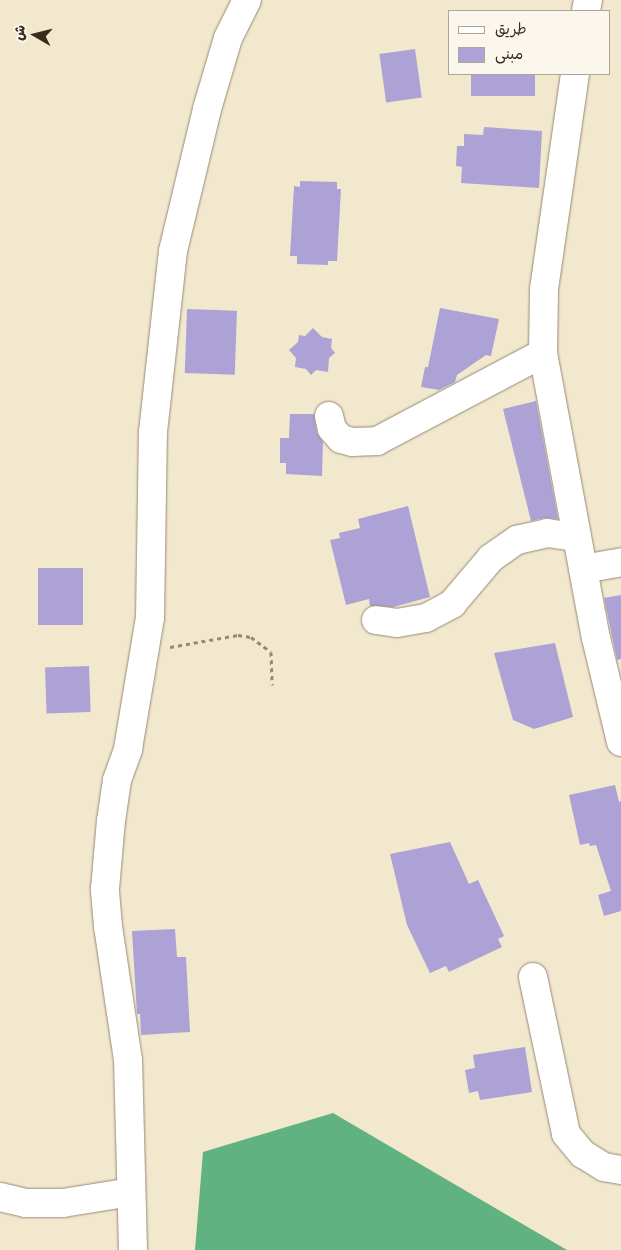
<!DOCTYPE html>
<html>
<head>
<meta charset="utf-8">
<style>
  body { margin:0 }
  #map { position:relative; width:621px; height:1250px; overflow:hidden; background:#f2e8ce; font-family:Itim,"Playpen Sans Arabic",sans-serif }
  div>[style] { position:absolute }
  .forest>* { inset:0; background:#60b280 }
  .building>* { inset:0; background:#ada2d5; transform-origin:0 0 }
  .path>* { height:3px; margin-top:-1.5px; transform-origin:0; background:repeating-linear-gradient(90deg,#968976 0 4px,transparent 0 8px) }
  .roads { filter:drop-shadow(0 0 1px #968976) drop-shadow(0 0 1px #968976) }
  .minor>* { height:28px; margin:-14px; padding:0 14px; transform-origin:14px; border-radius:14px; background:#fff }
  span { translate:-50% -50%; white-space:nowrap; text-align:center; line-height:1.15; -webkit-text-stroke:4.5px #fbf7ec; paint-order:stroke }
  .legend { position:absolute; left:448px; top:10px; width:162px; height:65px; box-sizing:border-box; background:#fbf7ec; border:1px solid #aea59a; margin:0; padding:6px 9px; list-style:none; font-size:15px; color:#3b2a1e }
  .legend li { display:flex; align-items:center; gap:10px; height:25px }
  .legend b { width:25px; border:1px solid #aea59a }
  .north { position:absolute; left:10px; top:10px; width:50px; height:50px; -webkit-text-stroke:4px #fbf7ec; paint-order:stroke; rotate:278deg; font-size:14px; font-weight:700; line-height:20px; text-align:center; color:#3b2a1e }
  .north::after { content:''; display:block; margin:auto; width:18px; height:22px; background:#3b2a1e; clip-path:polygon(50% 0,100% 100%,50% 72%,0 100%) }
</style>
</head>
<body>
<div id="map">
  <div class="forest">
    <i style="clip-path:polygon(333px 1113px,567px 1250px,195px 1250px,203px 1152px)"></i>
  </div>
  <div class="building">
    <i style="left:415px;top:49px;width:49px;height:36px;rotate:82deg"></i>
    <i style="left:471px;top:74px;width:64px;height:22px"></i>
    <i style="clip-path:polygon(484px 127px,542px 131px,539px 188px,461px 183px,462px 167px,456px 166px,457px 146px,464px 146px,464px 134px,483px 135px)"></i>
    <i style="clip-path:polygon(300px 181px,337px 182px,337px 189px,341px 189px,337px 261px,328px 261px,328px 265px,297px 264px,297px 256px,290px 256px,294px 186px,300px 187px)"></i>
    <i style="clip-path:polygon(440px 308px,499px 319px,491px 356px,486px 355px,457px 375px,455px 382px,439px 390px,421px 387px,425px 367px,428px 367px)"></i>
    <i style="left:187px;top:309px;width:50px;height:64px;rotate:2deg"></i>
    <i style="clip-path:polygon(313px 328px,322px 337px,332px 339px,331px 348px,335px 353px,329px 358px,328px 372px,316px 370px,311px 375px,306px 369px,295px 367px,296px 358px,289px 350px,298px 342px,299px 335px,305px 336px)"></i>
    <i style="clip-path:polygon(536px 401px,558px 519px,544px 518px,531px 521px,503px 409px)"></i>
    <i style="clip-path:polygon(290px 414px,314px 414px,317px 433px,323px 442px,322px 476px,286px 474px,286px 463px,280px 463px,280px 438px,289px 438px)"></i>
    <i style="clip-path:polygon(408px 506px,430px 597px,393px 607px,370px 606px,369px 599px,346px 605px,330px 540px,340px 538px,339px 533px,360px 528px,358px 519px)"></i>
    <i style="left:83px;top:568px;width:57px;height:45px;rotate:90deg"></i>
    <i style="clip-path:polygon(621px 595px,621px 659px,617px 660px,604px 598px)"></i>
    <i style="clip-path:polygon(555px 643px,573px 717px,534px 729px,513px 720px,494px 653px)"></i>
    <i style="left:89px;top:666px;width:46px;height:44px;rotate:88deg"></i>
    <i style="clip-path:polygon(615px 785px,619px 802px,621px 801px,621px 911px,604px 916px,598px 895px,611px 891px,596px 845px,590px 846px,589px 843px,580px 845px,569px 795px)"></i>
    <i style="clip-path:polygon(450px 842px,469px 884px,478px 880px,504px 936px,498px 939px,502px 947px,449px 972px,446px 966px,430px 973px,407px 925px,390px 854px)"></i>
    <i style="clip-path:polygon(175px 929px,177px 957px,186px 957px,190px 1032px,141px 1035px,140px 1014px,137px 1014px,132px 931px)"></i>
    <i style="clip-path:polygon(525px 1047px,532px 1092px,480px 1100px,478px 1091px,469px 1093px,465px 1070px,475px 1068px,473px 1055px)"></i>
  </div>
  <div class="path">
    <i style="left:170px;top:647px;width:69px;rotate:-10deg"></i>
    <i style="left:238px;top:635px;width:13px;rotate:9deg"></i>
    <i style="left:251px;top:637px;width:25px;rotate:37deg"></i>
    <i style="left:271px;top:652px;width:33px;rotate:88deg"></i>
  </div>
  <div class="roads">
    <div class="minor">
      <i style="left:586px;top:11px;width:11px;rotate:-80deg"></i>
      <i style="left:575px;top:74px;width:218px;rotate:98.2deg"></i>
      <i style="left:544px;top:290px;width:63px;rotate:90.9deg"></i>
      <i style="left:543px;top:353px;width:290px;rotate:79.5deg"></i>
      <i style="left:596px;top:638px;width:107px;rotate:76.5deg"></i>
      <i style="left:329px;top:416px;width:13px;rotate:77deg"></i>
      <i style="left:332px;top:429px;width:13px;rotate:48deg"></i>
      <i style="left:341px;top:439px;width:11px;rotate:15deg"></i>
      <i style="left:352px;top:442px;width:25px;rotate:-2deg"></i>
      <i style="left:377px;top:441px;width:188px;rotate:-27.9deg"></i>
      <i style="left:583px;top:569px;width:39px;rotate:-10deg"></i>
      <i style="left:376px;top:620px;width:21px;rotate:8deg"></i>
      <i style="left:397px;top:623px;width:29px;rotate:-10deg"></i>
      <i style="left:426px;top:618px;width:30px;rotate:-28deg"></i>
      <i style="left:452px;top:604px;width:60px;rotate:-49.7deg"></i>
      <i style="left:491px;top:558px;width:32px;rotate:-35deg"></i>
      <i style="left:517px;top:540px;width:31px;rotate:-13deg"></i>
      <i style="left:547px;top:533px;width:30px;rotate:8deg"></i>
      <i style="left:533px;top:977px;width:160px;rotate:78.1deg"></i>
      <i style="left:566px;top:1134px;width:26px;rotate:50deg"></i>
      <i style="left:583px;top:1154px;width:25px;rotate:32deg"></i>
      <i style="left:604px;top:1167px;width:17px;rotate:10deg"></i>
      <i style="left:0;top:1197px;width:26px;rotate:13deg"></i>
      <i style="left:25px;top:1203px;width:38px"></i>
      <i style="left:63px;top:1203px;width:69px;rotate:-9.2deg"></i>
      <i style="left:133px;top:1250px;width:190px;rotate:-91.5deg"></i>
      <i style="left:128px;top:1060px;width:135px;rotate:-98.5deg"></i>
      <i style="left:108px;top:926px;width:37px;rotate:-95deg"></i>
      <i style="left:105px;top:889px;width:68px;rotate:-85deg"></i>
      <i style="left:111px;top:821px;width:41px;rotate:-81.7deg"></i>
      <i style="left:117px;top:780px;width:33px;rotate:-70deg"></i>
      <i style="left:128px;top:749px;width:133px;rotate:-80.5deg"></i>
      <i style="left:150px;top:618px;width:186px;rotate:-89.1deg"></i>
      <i style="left:153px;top:432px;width:182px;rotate:-83.7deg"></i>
      <i style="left:173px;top:251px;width:146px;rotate:-76.5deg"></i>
      <i style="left:207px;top:109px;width:74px;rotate:-73.5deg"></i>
      <i style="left:228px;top:38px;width:42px;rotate:-63.4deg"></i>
    </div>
  </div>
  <ul class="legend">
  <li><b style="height:6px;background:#fff"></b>طريق</li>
  <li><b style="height:14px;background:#ada2d5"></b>مبنى</li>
  </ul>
  <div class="north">ش</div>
</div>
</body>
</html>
